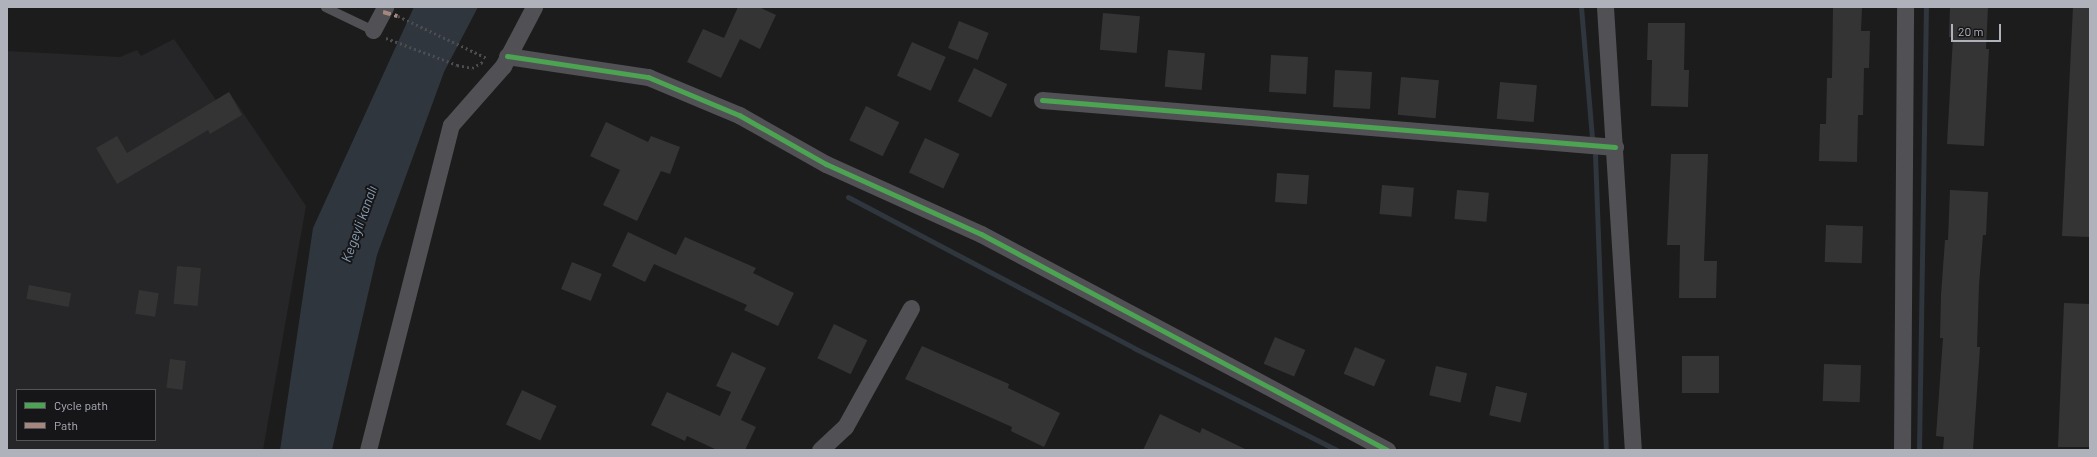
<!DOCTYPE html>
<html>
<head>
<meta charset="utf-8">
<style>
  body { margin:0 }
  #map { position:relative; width:2097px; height:457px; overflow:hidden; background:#1c1c1c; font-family:Barlow,sans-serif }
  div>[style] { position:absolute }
  .built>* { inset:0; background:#262628 }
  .water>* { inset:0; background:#2f363d }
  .stream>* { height:5px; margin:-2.5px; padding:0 2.5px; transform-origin:2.5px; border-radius:2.5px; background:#2f363d }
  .building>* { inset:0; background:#343434; transform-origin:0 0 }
  .path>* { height:2.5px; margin-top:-1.25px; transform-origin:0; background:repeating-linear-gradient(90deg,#4c4d50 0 2px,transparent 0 5px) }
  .service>* { height:9px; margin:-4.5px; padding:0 4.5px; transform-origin:4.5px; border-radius:4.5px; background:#515155 }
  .minor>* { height:17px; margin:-8.5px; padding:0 8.5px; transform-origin:8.5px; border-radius:8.5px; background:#515155 }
  .quiet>* { height:4px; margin-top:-2px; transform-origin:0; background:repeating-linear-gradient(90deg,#a5887d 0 8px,transparent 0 12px) }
  .cycleway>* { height:5px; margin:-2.5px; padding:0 2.5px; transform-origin:2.5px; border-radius:2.5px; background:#4ca352 }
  span { translate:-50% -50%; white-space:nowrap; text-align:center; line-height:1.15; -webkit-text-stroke:4px #161618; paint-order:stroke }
  .water-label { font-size:14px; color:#899eb3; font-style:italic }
  .frame { position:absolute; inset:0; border:8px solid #afb2bb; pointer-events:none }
  .legend { position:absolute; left:16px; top:389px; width:140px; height:52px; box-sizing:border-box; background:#161618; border:1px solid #535459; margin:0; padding:5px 7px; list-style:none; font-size:12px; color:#afb2bb }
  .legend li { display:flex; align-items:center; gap:8px; height:20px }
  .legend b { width:20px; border:1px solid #535459 }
  .scale { position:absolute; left:1951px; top:24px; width:50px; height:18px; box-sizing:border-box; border:2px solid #afb2bb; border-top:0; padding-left:5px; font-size:12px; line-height:14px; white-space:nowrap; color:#afb2bb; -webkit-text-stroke:3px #161618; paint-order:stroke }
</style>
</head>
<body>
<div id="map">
  <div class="built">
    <i style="clip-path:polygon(evenodd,174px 39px,216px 100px,229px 92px,306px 206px,263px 450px,7px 450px,7px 51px,120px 57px,137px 50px,141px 56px,174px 39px,17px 390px,155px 390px,155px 440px,17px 440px,17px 390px)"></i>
  </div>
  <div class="water">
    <i style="clip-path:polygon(414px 7px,478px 7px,444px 72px,377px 255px,332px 450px,280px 450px,313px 228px)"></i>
  </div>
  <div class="stream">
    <i style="left:1581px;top:7px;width:131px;rotate:85.2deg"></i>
    <i style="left:1595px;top:154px;width:296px;rotate:87.9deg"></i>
    <i style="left:848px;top:197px;width:323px;rotate:27.8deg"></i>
    <i style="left:1134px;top:348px;width:227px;rotate:26.7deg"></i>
    <i style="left:1919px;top:450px;width:443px;rotate:-89.1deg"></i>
  </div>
  <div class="building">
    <i style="clip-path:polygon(738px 7px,759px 7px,776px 15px,760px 49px,740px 39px,721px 78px,687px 62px,703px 29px,724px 38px)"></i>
    <i style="clip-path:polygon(1833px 7px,1862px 7px,1861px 31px,1870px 31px,1869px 68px,1864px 68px,1863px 115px,1858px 115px,1857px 162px,1819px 161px,1820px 124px,1826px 124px,1827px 78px,1832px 78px)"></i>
    <i style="clip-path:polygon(1950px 7px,1988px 7px,1986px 49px,1989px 49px,1984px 146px,1947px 144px,1953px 37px,1949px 37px)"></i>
    <i style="clip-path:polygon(2073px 7px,2090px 7px,2090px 237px,2062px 236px)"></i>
    <i style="left:1103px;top:13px;width:37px;height:37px;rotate:5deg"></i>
    <i style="left:959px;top:21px;width:32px;height:29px;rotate:22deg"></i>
    <i style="clip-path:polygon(1648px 23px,1685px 23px,1684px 70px,1689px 70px,1688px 107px,1651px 106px,1652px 60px,1647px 60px)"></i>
    <i style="left:912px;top:42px;width:37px;height:37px;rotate:24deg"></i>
    <i style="left:1168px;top:50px;width:37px;height:37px;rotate:5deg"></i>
    <i style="left:1271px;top:55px;width:37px;height:37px;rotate:3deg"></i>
    <i style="left:974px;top:68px;width:37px;height:37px;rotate:26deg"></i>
    <i style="left:1335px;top:70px;width:37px;height:37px;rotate:3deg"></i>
    <i style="left:1401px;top:77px;width:38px;height:38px;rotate:5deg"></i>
    <i style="left:1500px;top:82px;width:37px;height:37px;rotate:5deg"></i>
    <i style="clip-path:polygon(229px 92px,242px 115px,210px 134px,208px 130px,117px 184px,96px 148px,117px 136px,127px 153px)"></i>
    <i style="left:866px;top:106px;width:37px;height:38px;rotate:26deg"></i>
    <i style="clip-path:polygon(606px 122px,648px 142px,651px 136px,680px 147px,670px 174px,661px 171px,637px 221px,603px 205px,620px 170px,590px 156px)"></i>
    <i style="left:925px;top:138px;width:38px;height:38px;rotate:25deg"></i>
    <i style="clip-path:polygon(1671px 154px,1708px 154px,1704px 261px,1717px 261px,1716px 298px,1679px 298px,1680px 245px,1667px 245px)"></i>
    <i style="left:1277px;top:173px;width:32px;height:29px;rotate:4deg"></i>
    <i style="left:1382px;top:185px;width:32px;height:29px;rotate:5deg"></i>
    <i style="left:1457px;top:190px;width:32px;height:29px;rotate:5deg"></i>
    <i style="clip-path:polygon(1950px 190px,1988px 192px,1986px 235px,1983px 235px,1979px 285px,1977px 347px,1980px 347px,1973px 450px,1943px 450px,1944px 437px,1936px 436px,1943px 338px,1940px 338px,1941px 295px,1945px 240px,1948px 240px)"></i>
    <i style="left:1826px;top:225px;width:37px;height:37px;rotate:2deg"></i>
    <i style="clip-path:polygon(628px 232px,676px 255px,685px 237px,756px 268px,753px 273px,794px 293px,778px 326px,744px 310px,747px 305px,654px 264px,645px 282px,612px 266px)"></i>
    <i style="left:572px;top:262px;width:32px;height:29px;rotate:22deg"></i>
    <i style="left:177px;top:266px;width:24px;height:38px;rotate:5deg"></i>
    <i style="left:29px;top:285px;width:43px;height:14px;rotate:11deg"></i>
    <i style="left:139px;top:290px;width:20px;height:24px;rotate:9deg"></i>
    <i style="clip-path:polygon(2064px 303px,2090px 304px,2090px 447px,2058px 447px)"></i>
    <i style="left:834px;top:324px;width:37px;height:38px;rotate:26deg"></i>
    <i style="left:1275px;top:337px;width:33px;height:29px;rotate:23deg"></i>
    <i style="clip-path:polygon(922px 346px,1009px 384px,1008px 388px,1060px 413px,1044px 447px,1011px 431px,1012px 427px,905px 379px)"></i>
    <i style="left:1355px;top:347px;width:33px;height:29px;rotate:23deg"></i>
    <i style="clip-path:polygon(732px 352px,766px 368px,741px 420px,756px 427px,745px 450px,717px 450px,687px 436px,685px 441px,651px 425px,667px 392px,720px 416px,731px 392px,716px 386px)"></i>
    <i style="left:1682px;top:356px;width:37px;height:37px"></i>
    <i style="left:170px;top:359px;width:16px;height:29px;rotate:7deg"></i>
    <i style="left:1824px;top:364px;width:37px;height:37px;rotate:2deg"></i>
    <i style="left:1436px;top:366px;width:32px;height:30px;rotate:13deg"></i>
    <i style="left:1496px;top:386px;width:32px;height:30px;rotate:13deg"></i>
    <i style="left:522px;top:390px;width:38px;height:38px;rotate:25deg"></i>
    <i style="clip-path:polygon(1160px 414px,1200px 433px,1202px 428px,1247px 450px,1143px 450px)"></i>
  </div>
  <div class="path">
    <i style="left:398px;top:16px;width:98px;rotate:25.3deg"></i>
    <i style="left:386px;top:38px;width:76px;rotate:20.8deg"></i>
    <i style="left:457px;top:65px;width:15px;rotate:11deg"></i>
    <i style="left:472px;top:68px;width:14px;rotate:-30deg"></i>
  </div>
  <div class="service">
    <i style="left:325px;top:7px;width:53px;rotate:25.6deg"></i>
  </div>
  <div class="minor">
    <i style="left:1605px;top:7px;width:444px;rotate:86.4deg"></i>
    <i style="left:373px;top:30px;width:26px;rotate:-62deg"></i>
    <i style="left:507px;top:56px;width:143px;rotate:8.5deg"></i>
    <i style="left:648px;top:77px;width:99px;rotate:22.7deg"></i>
    <i style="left:739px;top:115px;width:100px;rotate:29.4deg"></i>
    <i style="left:826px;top:164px;width:170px;rotate:24.3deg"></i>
    <i style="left:981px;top:234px;width:460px;rotate:28deg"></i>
    <i style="left:1042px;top:100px;width:575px;rotate:4.69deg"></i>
    <i style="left:368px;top:450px;width:335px;rotate:-75.7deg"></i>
    <i style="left:451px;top:125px;width:79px;rotate:-48.6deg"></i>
    <i style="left:503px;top:66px;width:67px;rotate:-62.3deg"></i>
    <i style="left:820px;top:450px;width:34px;rotate:-43deg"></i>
    <i style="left:845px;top:427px;width:136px;rotate:-61deg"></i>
    <i style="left:1902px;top:450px;width:443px;rotate:-89.6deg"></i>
  </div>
  <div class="quiet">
    <i style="left:383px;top:12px;width:15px;rotate:16deg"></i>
  </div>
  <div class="cycleway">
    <i style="left:507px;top:56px;width:143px;rotate:8.5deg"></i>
    <i style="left:648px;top:77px;width:99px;rotate:22.7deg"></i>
    <i style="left:739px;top:115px;width:100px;rotate:29.4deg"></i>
    <i style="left:826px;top:164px;width:170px;rotate:24.3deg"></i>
    <i style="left:981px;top:234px;width:460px;rotate:28deg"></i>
    <i style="left:1042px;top:100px;width:575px;rotate:4.69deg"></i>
  </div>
  <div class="water-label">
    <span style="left:359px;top:224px;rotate:-70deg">Kegeyli kanalı</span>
  </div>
  <div class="frame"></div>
  <ul class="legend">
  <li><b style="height:5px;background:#4ca352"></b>Cycle path</li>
  <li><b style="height:5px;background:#a5887d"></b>Path</li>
  </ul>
  <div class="scale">20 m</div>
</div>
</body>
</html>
